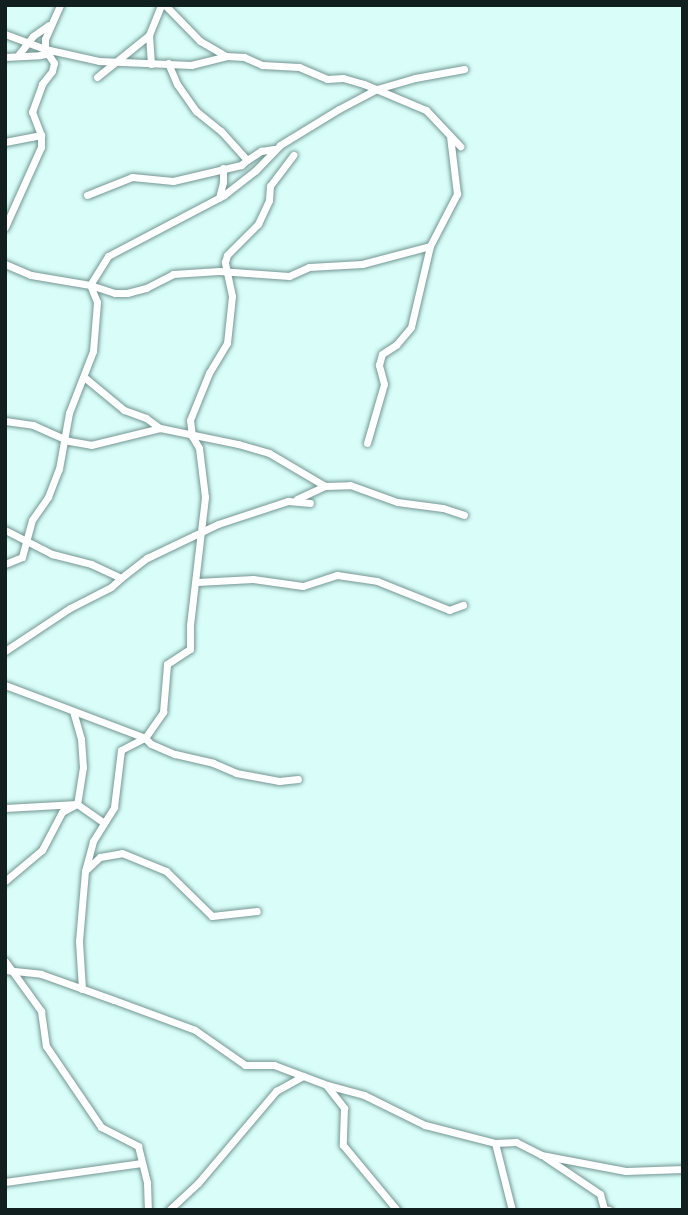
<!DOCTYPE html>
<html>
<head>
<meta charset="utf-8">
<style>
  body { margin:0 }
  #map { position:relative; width:688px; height:1215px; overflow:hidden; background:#d9fefa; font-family:Karla,sans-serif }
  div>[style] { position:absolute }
  .roads { filter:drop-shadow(0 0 2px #739692) drop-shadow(0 0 2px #739692) }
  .street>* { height:7px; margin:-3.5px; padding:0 3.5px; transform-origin:3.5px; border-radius:3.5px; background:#fff }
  span { translate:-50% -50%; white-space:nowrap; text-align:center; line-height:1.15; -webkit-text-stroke:7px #fff; paint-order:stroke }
  .frame { position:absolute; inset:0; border:7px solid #111f1e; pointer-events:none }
</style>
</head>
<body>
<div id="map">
  <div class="roads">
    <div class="street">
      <i style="left:165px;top:5px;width:50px;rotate:45.8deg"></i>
      <i style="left:200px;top:41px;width:30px;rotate:30deg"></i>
      <i style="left:226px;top:56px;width:18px;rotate:3deg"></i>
      <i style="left:244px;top:57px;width:20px;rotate:24deg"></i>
      <i style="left:262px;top:65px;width:37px;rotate:3deg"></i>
      <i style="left:299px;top:67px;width:30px;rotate:23deg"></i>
      <i style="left:327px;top:79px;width:16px;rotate:-4deg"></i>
      <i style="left:343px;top:78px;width:22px;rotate:16deg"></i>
      <i style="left:364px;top:84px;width:67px;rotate:22.8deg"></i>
      <i style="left:426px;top:110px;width:50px;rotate:46.6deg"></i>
      <i style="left:5px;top:34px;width:43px;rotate:20.6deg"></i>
      <i style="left:45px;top:49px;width:55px;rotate:12.5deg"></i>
      <i style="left:99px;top:61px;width:92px;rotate:2.5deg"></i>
      <i style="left:191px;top:65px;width:36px;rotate:-14deg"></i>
      <i style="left:149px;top:35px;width:29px;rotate:86deg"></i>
      <i style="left:19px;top:54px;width:23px;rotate:-52deg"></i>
      <i style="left:33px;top:36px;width:19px;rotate:-35deg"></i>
      <i style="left:5px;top:57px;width:35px;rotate:-3deg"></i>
      <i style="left:40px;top:55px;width:6px;rotate:-9deg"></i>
      <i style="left:46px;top:54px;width:5px;rotate:-101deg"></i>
      <i style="left:168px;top:63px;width:23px;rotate:67deg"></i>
      <i style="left:177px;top:84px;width:33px;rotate:55deg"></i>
      <i style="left:196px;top:111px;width:32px;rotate:39deg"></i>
      <i style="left:221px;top:131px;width:39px;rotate:48deg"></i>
      <i style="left:247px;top:160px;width:17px;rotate:-33deg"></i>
      <i style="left:261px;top:151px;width:13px;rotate:-9deg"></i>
      <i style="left:97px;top:77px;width:67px;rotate:-38.9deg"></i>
      <i style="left:149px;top:35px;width:32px;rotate:-68deg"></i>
      <i style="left:5px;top:142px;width:37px;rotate:-11deg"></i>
      <i style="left:87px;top:195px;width:48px;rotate:-21.8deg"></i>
      <i style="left:132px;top:177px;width:41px;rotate:5.6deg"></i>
      <i style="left:173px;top:181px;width:70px;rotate:-13.2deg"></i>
      <i style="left:241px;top:165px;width:8px;rotate:-40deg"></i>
      <i style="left:219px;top:198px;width:16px;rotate:-76deg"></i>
      <i style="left:223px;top:182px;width:14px;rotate:-90deg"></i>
      <i style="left:5px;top:227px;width:88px;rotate:-65.8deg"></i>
      <i style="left:41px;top:147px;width:12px;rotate:-90deg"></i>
      <i style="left:41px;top:135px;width:25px;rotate:-111deg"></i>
      <i style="left:32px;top:112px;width:30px;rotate:-70deg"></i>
      <i style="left:42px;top:84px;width:16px;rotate:-52deg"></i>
      <i style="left:52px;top:71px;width:8px;rotate:-76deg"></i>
      <i style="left:54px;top:63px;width:17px;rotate:-123deg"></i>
      <i style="left:45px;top:49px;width:10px;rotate:-90deg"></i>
      <i style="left:45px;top:39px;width:37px;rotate:-66deg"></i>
      <i style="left:5px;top:264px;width:28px;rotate:23deg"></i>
      <i style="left:31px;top:275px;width:60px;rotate:9.6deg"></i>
      <i style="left:90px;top:285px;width:26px;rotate:18deg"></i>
      <i style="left:115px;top:293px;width:12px"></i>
      <i style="left:127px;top:293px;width:20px;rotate:-15deg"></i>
      <i style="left:146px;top:288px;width:30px;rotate:-27deg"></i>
      <i style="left:173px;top:274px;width:46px;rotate:-3.7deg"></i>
      <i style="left:219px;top:271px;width:70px;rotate:4.1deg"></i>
      <i style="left:289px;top:276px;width:22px;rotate:-24deg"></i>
      <i style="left:309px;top:267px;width:53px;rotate:-3.2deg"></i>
      <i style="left:362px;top:264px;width:70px;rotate:-14.8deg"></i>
      <i style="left:84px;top:377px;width:52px;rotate:39.5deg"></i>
      <i style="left:124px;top:410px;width:23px;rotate:20deg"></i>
      <i style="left:146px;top:418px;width:17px;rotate:36deg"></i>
      <i style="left:160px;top:428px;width:80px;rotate:11.6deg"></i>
      <i style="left:238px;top:444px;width:32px;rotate:16deg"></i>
      <i style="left:269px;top:453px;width:65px;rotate:30.5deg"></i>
      <i style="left:325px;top:486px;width:25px;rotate:-2deg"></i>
      <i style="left:350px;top:485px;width:50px;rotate:19.9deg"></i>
      <i style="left:397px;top:502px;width:46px;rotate:7.4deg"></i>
      <i style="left:443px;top:508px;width:22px;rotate:18deg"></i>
      <i style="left:5px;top:421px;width:28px;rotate:8deg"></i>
      <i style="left:33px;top:425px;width:39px;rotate:24deg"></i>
      <i style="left:69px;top:441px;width:22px;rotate:10deg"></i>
      <i style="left:91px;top:445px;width:71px;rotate:-13.8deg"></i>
      <i style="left:367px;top:443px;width:61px;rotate:-73.9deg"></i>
      <i style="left:384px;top:384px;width:20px;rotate:-105deg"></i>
      <i style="left:379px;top:365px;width:11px;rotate:-75deg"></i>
      <i style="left:382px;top:354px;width:17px;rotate:-33deg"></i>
      <i style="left:396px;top:345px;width:23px;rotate:-50deg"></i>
      <i style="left:411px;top:327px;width:83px;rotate:-76.8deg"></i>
      <i style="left:430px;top:246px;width:59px;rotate:-62.6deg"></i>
      <i style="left:457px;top:194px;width:58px;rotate:-96.9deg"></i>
      <i style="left:297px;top:499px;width:31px;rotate:-25deg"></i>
      <i style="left:5px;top:530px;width:53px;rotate:27.1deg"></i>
      <i style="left:52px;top:554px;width:40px;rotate:14.4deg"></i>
      <i style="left:91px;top:564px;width:33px;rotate:25deg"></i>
      <i style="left:121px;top:578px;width:33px;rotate:-38deg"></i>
      <i style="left:147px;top:558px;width:79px;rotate:-25.6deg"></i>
      <i style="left:218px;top:524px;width:74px;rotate:-18.2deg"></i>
      <i style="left:288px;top:501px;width:22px;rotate:5deg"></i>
      <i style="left:5px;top:564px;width:18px;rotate:-22deg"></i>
      <i style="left:22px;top:557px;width:38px;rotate:-75deg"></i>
      <i style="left:32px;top:520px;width:28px;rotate:-55deg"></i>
      <i style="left:48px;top:497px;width:30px;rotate:-69deg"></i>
      <i style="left:59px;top:469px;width:57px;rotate:-79.9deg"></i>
      <i style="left:69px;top:413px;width:66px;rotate:-68.8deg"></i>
      <i style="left:93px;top:351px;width:49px;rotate:-85.3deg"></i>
      <i style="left:97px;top:302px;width:18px;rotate:-112deg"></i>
      <i style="left:90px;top:285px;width:34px;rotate:-58deg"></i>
      <i style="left:108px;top:256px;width:131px;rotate:-27.7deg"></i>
      <i style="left:224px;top:195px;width:39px;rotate:-38deg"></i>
      <i style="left:255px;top:171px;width:36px;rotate:-46deg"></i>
      <i style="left:280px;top:145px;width:69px;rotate:-31.4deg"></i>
      <i style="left:339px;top:109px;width:43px;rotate:-27.8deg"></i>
      <i style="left:377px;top:89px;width:40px;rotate:-16deg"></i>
      <i style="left:415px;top:78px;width:50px;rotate:-10.4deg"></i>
      <i style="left:197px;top:582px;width:56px;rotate:-3.1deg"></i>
      <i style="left:253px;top:579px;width:50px;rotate:8deg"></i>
      <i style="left:303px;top:586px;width:36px;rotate:-18deg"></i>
      <i style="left:337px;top:575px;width:40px;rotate:8.5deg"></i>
      <i style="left:377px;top:581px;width:78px;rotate:21.9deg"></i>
      <i style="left:449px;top:610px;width:15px;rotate:-20deg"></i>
      <i style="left:5px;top:651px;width:78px;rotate:-33.5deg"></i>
      <i style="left:70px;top:608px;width:46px;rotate:-27.1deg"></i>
      <i style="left:111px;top:587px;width:13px;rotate:-42deg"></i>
      <i style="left:5px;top:685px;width:150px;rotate:20.7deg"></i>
      <i style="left:145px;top:738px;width:8px;rotate:45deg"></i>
      <i style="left:151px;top:744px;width:26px;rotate:23deg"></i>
      <i style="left:175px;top:754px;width:39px;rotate:13deg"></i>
      <i style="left:213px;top:763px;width:25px;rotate:23deg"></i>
      <i style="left:236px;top:773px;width:44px;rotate:10.5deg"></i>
      <i style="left:279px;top:781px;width:19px;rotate:-6deg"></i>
      <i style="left:73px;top:711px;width:29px;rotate:74deg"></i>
      <i style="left:81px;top:739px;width:28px;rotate:86deg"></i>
      <i style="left:83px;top:767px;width:37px;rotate:99deg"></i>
      <i style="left:5px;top:808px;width:72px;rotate:-3.2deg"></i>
      <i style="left:77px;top:804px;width:33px;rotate:35deg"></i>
      <i style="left:86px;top:870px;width:19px;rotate:-43deg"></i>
      <i style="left:100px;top:857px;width:22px;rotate:-10deg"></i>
      <i style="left:122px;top:853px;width:48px;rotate:22.2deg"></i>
      <i style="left:166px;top:871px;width:64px;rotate:44.4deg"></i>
      <i style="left:212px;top:916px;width:45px;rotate:-6.3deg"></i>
      <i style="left:5px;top:881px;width:48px;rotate:-40deg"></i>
      <i style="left:42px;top:850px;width:43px;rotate:-62.2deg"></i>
      <i style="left:62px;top:812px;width:17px;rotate:-28deg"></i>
      <i style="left:5px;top:961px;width:62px;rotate:54.2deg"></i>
      <i style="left:41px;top:1011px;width:35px;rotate:82deg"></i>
      <i style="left:46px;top:1046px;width:98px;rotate:55.8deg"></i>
      <i style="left:101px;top:1127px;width:42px;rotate:27.2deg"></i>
      <i style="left:138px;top:1146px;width:38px;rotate:76deg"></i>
      <i style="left:147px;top:1183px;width:27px;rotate:88deg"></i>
      <i style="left:5px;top:970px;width:36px;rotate:6deg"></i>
      <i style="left:41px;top:974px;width:77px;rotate:19.6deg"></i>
      <i style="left:114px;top:1000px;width:86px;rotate:20.3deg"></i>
      <i style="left:195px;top:1030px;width:61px;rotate:35deg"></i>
      <i style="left:245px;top:1065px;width:29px"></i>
      <i style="left:274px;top:1065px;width:57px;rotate:20.7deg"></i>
      <i style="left:327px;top:1085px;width:38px;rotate:15deg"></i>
      <i style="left:364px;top:1095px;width:68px;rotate:26.2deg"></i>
      <i style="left:425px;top:1125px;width:72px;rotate:14.4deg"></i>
      <i style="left:495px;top:1143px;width:21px;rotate:-3deg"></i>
      <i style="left:516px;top:1142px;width:28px;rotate:27deg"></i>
      <i style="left:541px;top:1155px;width:86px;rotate:10.7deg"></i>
      <i style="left:626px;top:1171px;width:57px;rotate:-2deg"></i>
      <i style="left:82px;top:989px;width:48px;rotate:-93.6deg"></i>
      <i style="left:79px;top:941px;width:70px;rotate:-85.1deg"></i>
      <i style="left:85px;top:871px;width:31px;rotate:-75deg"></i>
      <i style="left:93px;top:841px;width:40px;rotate:-58deg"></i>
      <i style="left:114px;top:807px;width:57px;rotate:-83deg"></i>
      <i style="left:121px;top:750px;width:27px;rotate:-27deg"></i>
      <i style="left:145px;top:738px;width:32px;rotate:-55deg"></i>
      <i style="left:163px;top:712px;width:48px;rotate:-85.2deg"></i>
      <i style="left:167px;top:664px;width:27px;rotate:-33deg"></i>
      <i style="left:190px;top:649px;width:24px;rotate:-90deg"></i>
      <i style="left:190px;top:625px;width:129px;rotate:-83.3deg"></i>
      <i style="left:205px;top:497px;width:49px;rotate:-97deg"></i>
      <i style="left:199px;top:448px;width:14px;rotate:-120deg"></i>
      <i style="left:192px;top:436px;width:16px;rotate:-97deg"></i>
      <i style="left:190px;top:420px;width:51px;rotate:-68deg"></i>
      <i style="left:209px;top:373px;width:35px;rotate:-59deg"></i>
      <i style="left:227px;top:343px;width:47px;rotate:-83.9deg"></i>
      <i style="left:232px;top:296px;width:35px;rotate:-102deg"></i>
      <i style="left:225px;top:262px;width:7px;rotate:-74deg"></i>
      <i style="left:227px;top:255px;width:44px;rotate:-45deg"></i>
      <i style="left:258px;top:224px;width:26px;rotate:-65deg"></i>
      <i style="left:269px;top:200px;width:14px;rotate:-86deg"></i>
      <i style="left:270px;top:186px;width:39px;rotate:-53deg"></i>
      <i style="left:327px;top:1086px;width:28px;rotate:52deg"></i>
      <i style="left:344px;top:1108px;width:37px;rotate:92deg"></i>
      <i style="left:343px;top:1145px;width:85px;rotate:50.3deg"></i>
      <i style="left:495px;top:1143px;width:69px;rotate:75.8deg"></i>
      <i style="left:545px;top:1157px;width:66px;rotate:33.9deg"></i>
      <i style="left:600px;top:1194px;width:16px;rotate:75deg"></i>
      <i style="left:604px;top:1209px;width:5px;rotate:11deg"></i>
      <i style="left:5px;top:1182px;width:138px;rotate:-7.9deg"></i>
      <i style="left:169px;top:1210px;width:40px;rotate:-43deg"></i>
      <i style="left:198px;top:1183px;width:121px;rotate:-49.7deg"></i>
      <i style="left:276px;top:1091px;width:31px;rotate:-29deg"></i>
    </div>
  </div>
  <div class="frame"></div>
</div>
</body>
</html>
